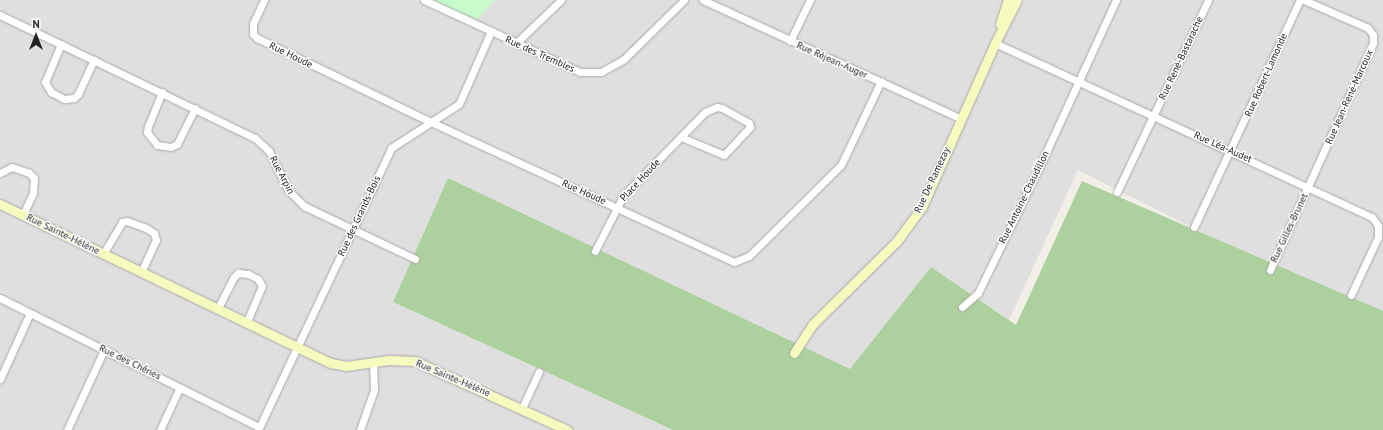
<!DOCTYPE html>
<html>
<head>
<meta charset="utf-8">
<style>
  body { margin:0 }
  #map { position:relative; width:1383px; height:430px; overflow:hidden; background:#f2efe9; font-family:"PT Sans",sans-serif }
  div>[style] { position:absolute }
  .residential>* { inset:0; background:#e0dfdf }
  .forest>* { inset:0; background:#add19e }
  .park>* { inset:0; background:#c8facc }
  .roads { filter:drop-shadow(0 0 1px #a9a9a9) drop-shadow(0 0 1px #a9a9a9) }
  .street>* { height:7px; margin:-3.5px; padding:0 3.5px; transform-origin:3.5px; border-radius:3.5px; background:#fff }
  .secondary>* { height:9px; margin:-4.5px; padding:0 4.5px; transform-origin:4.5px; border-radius:4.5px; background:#f7fabf }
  span { translate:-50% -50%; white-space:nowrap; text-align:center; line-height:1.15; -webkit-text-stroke:3px #fff; paint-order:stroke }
  .street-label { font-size:10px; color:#222 }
  .north { position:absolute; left:16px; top:16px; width:40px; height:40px; -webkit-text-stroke:3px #fff; paint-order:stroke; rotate:0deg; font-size:11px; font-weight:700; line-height:16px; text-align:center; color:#222 }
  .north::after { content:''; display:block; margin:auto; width:14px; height:18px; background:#222; clip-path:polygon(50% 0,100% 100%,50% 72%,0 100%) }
</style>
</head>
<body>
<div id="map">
  <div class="residential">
    <i style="clip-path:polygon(0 0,1383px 0,1383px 324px,1078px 170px,1009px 320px,931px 267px,850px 370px,448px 179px,393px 302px,673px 430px,0 430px)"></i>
  </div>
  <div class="forest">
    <i style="clip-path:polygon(448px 178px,850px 369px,931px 267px,1016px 325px,1082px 181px,1383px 311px,1383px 430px,673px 430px,393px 302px)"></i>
  </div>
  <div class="park">
    <i style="clip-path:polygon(424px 0,495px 0,474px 23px)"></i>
  </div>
  <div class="roads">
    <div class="street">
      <i style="left:264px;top:0;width:26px;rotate:115deg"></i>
      <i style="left:253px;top:24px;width:10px;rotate:90deg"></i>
      <i style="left:253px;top:34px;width:6px;rotate:45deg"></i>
      <i style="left:257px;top:38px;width:193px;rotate:25.8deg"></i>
      <i style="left:431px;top:122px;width:334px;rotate:24.8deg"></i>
      <i style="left:734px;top:262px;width:16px;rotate:-22deg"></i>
      <i style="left:749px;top:256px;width:129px;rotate:-44.7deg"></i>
      <i style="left:841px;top:165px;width:93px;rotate:-64.5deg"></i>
      <i style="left:424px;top:0;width:172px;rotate:24.8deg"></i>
      <i style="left:580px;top:72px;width:21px"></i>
      <i style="left:601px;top:72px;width:26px;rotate:-29deg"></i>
      <i style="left:624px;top:59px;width:84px;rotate:-44.5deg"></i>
      <i style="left:703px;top:0;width:285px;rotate:24.7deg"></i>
      <i style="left:0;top:15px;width:283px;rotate:25.8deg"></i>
      <i style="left:255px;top:138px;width:19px;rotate:43deg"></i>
      <i style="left:269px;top:151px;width:43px;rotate:64deg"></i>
      <i style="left:288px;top:190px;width:23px;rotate:45deg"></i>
      <i style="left:304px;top:206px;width:123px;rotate:25.5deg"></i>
      <i style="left:790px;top:41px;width:46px;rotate:-64deg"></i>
      <i style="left:516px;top:43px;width:62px;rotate:-43.7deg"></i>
      <i style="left:995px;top:43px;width:415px;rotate:24.8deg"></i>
      <i style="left:1372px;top:217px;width:11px;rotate:56deg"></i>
      <i style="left:1378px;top:226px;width:11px;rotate:90deg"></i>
      <i style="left:1378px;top:237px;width:64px;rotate:115deg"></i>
      <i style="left:61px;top:44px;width:41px;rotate:112.8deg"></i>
      <i style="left:45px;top:82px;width:12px;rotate:59deg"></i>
      <i style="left:51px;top:92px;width:15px;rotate:28deg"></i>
      <i style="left:64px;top:99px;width:10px;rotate:-6deg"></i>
      <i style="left:74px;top:98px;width:6px;rotate:-45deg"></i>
      <i style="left:78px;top:94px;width:38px;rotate:-65deg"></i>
      <i style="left:162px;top:92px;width:37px;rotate:112deg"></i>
      <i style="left:148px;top:126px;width:6px;rotate:99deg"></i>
      <i style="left:147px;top:132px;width:16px;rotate:52deg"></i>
      <i style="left:157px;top:145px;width:14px;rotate:8deg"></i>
      <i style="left:171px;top:147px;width:7px;rotate:-27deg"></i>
      <i style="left:177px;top:144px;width:40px;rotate:-63.4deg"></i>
      <i style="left:0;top:173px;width:13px;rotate:-27deg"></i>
      <i style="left:12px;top:167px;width:18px;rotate:19deg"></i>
      <i style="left:29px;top:173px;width:7px;rotate:45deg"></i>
      <i style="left:34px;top:178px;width:15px;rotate:94deg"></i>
      <i style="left:33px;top:193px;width:23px;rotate:115deg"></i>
      <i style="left:1117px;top:192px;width:212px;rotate:-64.6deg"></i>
      <i style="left:1194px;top:227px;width:251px;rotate:-65deg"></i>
      <i style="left:595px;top:251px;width:62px;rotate:-63deg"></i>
      <i style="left:623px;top:196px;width:117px;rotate:-45.7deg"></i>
      <i style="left:705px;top:112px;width:13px;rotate:-23deg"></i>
      <i style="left:717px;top:107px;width:5px;rotate:11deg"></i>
      <i style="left:722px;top:108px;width:31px;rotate:29deg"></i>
      <i style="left:749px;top:123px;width:4px;rotate:76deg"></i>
      <i style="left:750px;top:127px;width:38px;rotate:133deg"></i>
      <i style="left:724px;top:155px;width:47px;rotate:-157.3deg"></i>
      <i style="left:103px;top:254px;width:37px;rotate:-59deg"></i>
      <i style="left:122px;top:222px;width:5px;rotate:-11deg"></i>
      <i style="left:127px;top:221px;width:20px;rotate:20deg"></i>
      <i style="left:146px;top:228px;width:9px;rotate:32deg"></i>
      <i style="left:154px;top:233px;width:7px;rotate:74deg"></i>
      <i style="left:156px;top:240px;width:35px;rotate:115deg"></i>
      <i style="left:1270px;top:270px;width:249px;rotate:-65.6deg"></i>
      <i style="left:1373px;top:43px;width:8px;rotate:-90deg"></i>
      <i style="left:1373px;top:35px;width:9px;rotate:-126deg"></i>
      <i style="left:1368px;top:28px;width:70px;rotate:-156.4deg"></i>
      <i style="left:0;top:298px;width:289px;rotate:26.5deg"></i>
      <i style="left:962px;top:307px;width:21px;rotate:-41deg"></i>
      <i style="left:978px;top:293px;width:147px;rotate:-64.1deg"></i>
      <i style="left:1042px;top:161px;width:177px;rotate:-65.3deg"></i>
      <i style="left:218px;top:308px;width:35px;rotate:-63deg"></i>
      <i style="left:234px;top:277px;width:6px;rotate:-45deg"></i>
      <i style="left:238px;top:273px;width:10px;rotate:6deg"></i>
      <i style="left:248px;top:274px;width:11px;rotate:27deg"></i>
      <i style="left:258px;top:279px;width:8px;rotate:60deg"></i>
      <i style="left:262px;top:286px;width:39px;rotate:113deg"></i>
      <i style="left:0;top:379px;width:72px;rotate:-65.6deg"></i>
      <i style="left:522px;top:408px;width:40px;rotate:-65deg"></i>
      <i style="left:67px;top:430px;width:88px;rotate:-65.2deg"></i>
      <i style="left:160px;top:430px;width:47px;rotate:-65.1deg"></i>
      <i style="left:258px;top:430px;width:312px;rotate:-64.7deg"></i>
      <i style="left:391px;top:148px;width:81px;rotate:-32.9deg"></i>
      <i style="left:459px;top:104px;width:80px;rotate:-66.3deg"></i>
      <i style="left:360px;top:430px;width:42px;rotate:-70.7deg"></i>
      <i style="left:374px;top:390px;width:26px;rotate:-92deg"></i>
    </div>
    <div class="secondary">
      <i style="left:1000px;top:24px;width:25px;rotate:-72deg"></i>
      <i style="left:0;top:204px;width:367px;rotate:25.7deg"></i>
      <i style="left:331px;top:363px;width:15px;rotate:11deg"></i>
      <i style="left:346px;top:366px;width:42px;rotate:-8.1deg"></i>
      <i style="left:388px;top:360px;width:27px;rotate:2deg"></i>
      <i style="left:415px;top:361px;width:167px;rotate:24.4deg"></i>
      <i style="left:794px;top:353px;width:35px;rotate:-57deg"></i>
      <i style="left:813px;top:324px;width:118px;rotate:-44.7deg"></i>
      <i style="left:897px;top:241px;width:42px;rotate:-53.7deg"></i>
      <i style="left:922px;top:207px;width:180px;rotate:-66deg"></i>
      <i style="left:995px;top:43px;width:48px;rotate:-62.9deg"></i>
    </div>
  </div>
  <div class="street-label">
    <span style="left:540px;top:54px;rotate:24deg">Rue des Trembles</span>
    <span style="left:291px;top:55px;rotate:26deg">Rue Houde</span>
    <span style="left:1181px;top:58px;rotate:-65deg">Rue René-Bastarache</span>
    <span style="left:832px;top:60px;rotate:24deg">Rue Réjean-Auger</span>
    <span style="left:1266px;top:75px;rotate:-66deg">Rue Robert-Lamonde</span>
    <span style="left:1349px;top:97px;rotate:-66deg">Rue Jean-René-Marcoux</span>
    <span style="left:1223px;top:147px;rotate:24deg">Rue Léa-Audet</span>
    <span style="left:282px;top:175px;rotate:62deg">Rue Arpin</span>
    <span style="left:640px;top:180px;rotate:-47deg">Place Houde</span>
    <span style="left:932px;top:180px;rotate:-65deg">Rue De Ramezay</span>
    <span style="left:584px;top:192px;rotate:24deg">Rue Houde</span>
    <span style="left:1024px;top:197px;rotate:-64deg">Rue Antoine-Chaudillon</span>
    <span style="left:359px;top:216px;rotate:-65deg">Rue des Grands-Bois</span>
    <span style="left:1289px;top:228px;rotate:-65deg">Rue Gilles-Brunet</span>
    <span style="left:63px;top:234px;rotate:26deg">Rue Sainte-Hélène</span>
    <span style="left:130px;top:362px;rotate:26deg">Rue des Chênes</span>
    <span style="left:453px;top:378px;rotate:23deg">Rue Sainte-Hélène</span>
  </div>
  <div class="north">N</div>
</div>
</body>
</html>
